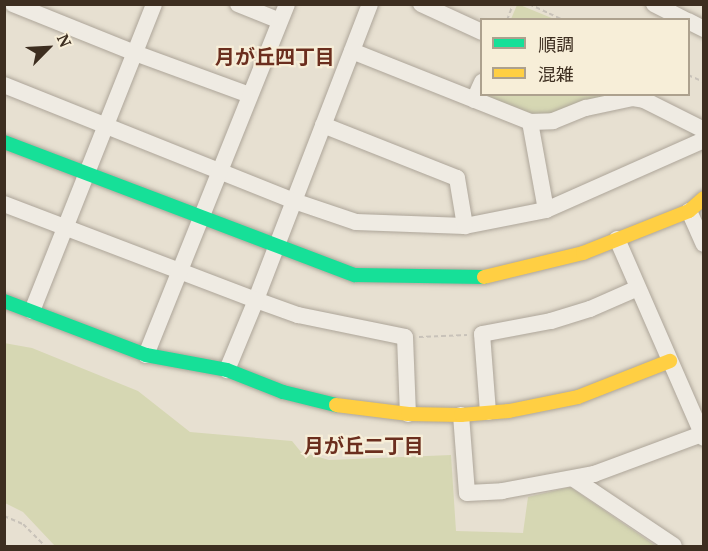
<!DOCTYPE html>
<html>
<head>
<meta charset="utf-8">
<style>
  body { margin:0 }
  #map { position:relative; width:708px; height:551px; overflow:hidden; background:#e7e0d1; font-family:"PT Serif","Noto Sans JP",serif }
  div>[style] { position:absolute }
  .green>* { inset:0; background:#d6d7b3 }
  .path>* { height:2px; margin-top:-1px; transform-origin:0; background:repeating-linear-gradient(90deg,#c8c2b9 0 4.5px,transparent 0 7.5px) }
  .roads { filter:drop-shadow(0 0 2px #ada599) drop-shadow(0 0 2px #ada599) }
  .street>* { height:16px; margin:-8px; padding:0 8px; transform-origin:8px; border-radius:8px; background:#efebe3 }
  .fast>* { height:14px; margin:-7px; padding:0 7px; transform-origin:7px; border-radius:7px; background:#16e098 }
  .slow>* { height:14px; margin:-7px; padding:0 7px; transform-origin:7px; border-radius:7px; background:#ffcf43 }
  span { translate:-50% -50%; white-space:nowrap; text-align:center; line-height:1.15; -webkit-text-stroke:4.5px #f7eed8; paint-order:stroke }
  .neighbourhood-label { font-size:20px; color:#6b2e1e; font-weight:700 }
  .frame { position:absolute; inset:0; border:6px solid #3d2e20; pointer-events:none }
  .legend { position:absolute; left:480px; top:18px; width:210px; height:78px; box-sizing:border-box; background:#f7eed8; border:2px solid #ada18e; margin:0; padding:8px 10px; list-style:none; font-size:18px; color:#3d2e20 }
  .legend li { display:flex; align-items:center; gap:12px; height:30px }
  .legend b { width:30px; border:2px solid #ada18e }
  .north { position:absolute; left:18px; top:18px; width:60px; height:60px; -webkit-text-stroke:4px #f7eed8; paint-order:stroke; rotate:66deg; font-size:16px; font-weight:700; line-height:24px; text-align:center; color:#3d2e20 }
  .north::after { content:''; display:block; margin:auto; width:21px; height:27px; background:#3d2e20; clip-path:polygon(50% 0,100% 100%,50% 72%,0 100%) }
</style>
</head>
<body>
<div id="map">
  <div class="green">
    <i style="clip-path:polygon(517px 5px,520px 5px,554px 19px,511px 19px)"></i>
    <i style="clip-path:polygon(485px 95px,647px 95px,551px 116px,529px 116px,488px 101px)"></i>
    <i style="clip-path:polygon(4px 343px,32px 348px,138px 391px,190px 432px,292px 441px,301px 452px,329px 460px,451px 455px,456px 531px,523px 533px,528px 497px,570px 487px,656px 546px,55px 546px,23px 512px,5px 503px)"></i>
  </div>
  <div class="path">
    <i style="left:529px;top:4px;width:38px;rotate:25deg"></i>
    <i style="left:507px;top:20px;width:17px;rotate:-69deg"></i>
    <i style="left:688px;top:75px;width:17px;rotate:24deg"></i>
    <i style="left:419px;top:337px;width:48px;rotate:-2.4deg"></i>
    <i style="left:4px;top:516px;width:21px;rotate:23deg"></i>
    <i style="left:23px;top:524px;width:31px;rotate:45deg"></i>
  </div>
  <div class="roads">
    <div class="street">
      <i style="left:13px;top:4px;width:131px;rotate:21.9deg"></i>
      <i style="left:135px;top:53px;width:122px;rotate:20.1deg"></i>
      <i style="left:238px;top:4px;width:45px;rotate:22deg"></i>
      <i style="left:370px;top:4px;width:317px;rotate:111.1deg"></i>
      <i style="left:256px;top:300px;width:45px;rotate:19.7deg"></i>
      <i style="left:298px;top:315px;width:109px;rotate:11.6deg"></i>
      <i style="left:405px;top:337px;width:77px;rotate:87.8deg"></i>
      <i style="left:421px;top:4px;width:67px;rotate:24.7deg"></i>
      <i style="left:654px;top:4px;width:35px;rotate:27deg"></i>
      <i style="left:688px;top:21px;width:18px;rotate:27deg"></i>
      <i style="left:352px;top:51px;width:192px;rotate:21.7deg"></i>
      <i style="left:4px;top:85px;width:312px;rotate:21.8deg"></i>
      <i style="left:294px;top:201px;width:65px;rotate:18.7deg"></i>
      <i style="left:356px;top:222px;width:109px;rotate:2.1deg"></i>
      <i style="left:465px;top:226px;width:83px;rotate:-11.2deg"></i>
      <i style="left:546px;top:210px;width:173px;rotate:-23.9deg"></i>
      <i style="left:474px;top:100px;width:20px;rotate:-66deg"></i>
      <i style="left:323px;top:125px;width:144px;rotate:21.6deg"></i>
      <i style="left:457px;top:178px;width:49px;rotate:80.5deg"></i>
      <i style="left:4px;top:204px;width:270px;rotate:20.9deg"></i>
      <i style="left:256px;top:300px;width:76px;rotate:112.5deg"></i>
      <i style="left:546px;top:210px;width:89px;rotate:-100.3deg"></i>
      <i style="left:530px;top:122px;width:23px;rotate:-2deg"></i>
      <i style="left:553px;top:121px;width:35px;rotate:-22deg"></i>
      <i style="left:586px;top:108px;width:48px;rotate:-12deg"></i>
      <i style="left:633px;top:98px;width:11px;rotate:10deg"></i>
      <i style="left:644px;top:100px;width:67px;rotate:26.6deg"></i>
      <i style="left:689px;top:211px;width:36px;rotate:66deg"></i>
      <i style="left:617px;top:239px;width:217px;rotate:66.4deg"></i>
      <i style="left:32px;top:311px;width:330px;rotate:-68.3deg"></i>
      <i style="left:146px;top:355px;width:378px;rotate:-68.1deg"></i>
      <i style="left:488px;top:412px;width:78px;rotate:-94.4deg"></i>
      <i style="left:482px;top:334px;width:70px;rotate:-10.7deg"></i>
      <i style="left:551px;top:321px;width:41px;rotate:-17.1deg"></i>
      <i style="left:590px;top:309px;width:52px;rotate:-23.6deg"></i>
      <i style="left:461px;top:415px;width:78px;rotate:85.6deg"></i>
      <i style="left:467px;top:493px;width:35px;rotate:-3deg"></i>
      <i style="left:502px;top:491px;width:94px;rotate:-10.5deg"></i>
      <i style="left:594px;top:474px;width:115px;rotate:-20.3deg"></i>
      <i style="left:574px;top:479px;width:120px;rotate:33.8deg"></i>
    </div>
    <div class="fast">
      <i style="left:4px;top:142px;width:375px;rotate:20.8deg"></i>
      <i style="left:355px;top:275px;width:129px;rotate:0.9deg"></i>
      <i style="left:4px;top:301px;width:152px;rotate:20.8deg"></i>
      <i style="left:146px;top:355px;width:82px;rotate:10.5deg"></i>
      <i style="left:227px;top:370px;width:60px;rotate:21.4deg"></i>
      <i style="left:283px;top:392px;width:55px;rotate:13.8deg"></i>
    </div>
    <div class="slow">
      <i style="left:484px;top:277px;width:102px;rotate:-13.6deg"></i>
      <i style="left:583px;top:253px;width:114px;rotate:-21.6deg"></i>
      <i style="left:689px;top:211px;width:20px;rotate:-41deg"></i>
      <i style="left:336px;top:405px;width:73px;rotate:7.1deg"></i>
      <i style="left:408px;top:414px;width:53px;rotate:1.1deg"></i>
      <i style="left:461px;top:415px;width:48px;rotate:-4.8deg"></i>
      <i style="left:509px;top:411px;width:70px;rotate:-11.5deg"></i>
      <i style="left:578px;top:397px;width:99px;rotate:-21.4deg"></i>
    </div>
  </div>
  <div class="neighbourhood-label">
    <span style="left:275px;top:56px">月が丘四丁目</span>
    <span style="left:364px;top:445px">月が丘二丁目</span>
  </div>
  <div class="frame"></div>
  <ul class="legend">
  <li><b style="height:8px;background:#16e098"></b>順調</li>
  <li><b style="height:8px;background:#ffcf43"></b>混雑</li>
  </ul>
  <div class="north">N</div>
</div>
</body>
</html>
